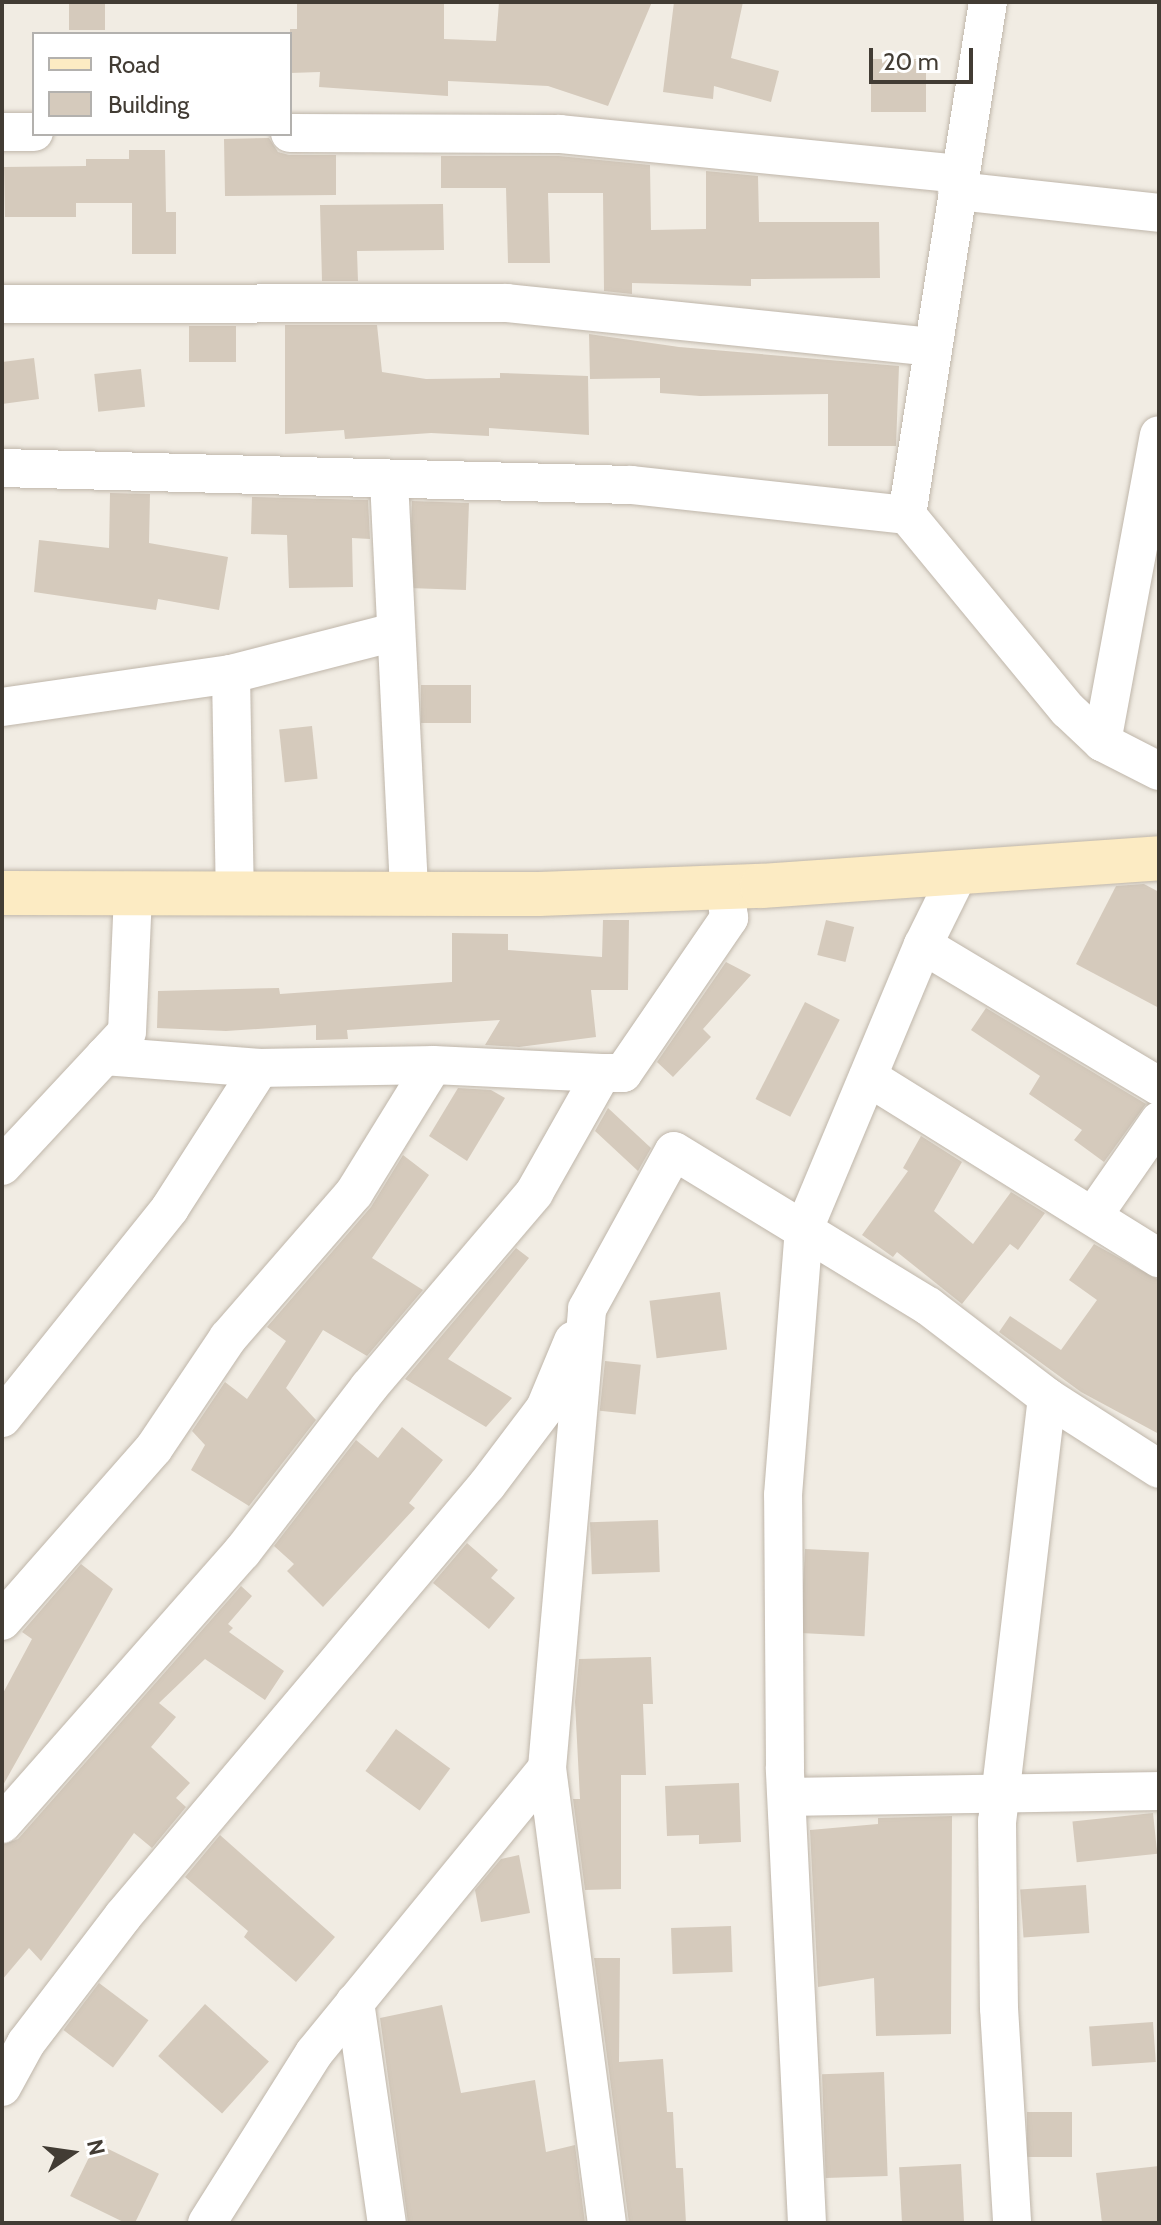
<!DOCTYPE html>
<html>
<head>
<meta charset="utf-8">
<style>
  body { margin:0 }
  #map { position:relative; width:1161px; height:2225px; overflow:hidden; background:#f1ece3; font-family:Cabin,sans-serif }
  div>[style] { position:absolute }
  .building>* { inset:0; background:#d5cabc; transform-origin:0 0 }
  .roads { filter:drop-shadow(0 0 2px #bfb6aa) drop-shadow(0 0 2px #bfb6aa) }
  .street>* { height:38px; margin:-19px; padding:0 19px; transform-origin:19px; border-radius:19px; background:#fff }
  .secondary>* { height:44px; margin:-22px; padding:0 22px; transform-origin:22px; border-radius:22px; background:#fcebc3 }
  span { translate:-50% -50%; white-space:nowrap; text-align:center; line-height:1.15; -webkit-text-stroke:6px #fff; paint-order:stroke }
  .frame { position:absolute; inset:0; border:4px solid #423c34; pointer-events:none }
  .legend { position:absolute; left:32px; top:32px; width:260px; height:104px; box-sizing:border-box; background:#fff; border:2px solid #b3b1ae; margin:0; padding:10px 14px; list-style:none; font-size:24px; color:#423c34 }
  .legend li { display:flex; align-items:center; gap:16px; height:40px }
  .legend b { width:40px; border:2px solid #b3b1ae }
  .north { position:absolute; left:32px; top:2113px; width:80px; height:80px; -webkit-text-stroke:6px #fff; paint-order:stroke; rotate:77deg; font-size:22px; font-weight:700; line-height:32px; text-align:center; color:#423c34 }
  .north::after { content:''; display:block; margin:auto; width:28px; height:36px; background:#423c34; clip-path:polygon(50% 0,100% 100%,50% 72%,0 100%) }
  .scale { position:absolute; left:869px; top:48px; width:104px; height:36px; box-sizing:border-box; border:4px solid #423c34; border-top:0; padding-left:10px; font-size:24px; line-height:28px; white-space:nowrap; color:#423c34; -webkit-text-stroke:6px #fff; paint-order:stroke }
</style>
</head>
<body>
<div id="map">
  <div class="building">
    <i style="left:69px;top:2px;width:36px;height:28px"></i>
    <i style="clip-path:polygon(297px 2px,444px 2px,444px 39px,496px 41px,499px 2px,652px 2px,608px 106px,548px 86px,448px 81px,448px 96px,319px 87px,320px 72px,290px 73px,290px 29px,297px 29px)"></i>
    <i style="clip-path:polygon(674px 2px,743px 2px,731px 58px,779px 71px,771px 102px,714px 86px,713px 99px,663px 92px)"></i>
    <i style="left:871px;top:59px;width:55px;height:53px"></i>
    <i style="clip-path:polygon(269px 138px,278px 152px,289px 155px,336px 155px,336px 195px,225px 196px,224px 139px)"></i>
    <i style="clip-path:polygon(129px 150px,165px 150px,166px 212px,176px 212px,176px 254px,132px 254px,132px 203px,76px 203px,76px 217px,5px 217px,4px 167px,86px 166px,86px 159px,129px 159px)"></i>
    <i style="clip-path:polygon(441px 156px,559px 156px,650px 165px,651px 230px,706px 229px,706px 171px,758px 176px,759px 222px,879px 222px,880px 278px,751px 279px,751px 286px,632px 283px,632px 294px,604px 291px,603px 193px,548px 193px,550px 263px,508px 263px,506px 188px,441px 188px)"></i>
    <i style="clip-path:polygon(443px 204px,444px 250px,357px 251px,358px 281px,322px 281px,320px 205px)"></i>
    <i style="clip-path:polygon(285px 325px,377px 325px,382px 372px,426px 379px,500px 378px,500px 373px,588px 376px,589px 435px,489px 428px,489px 436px,431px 433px,345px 439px,344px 430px,285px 434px)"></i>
    <i style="left:189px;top:326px;width:47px;height:36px"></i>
    <i style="clip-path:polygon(589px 334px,679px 347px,899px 366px,896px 446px,828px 446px,828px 394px,700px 396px,660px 393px,660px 378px,590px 379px)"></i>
    <i style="clip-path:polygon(34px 358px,39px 399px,2px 404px,2px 362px)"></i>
    <i style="left:141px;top:369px;width:38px;height:47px;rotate:84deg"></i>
    <i style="clip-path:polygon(110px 493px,150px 494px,149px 543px,228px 557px,219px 610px,158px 599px,156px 610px,34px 592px,39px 540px,109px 548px)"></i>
    <i style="clip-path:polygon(252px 497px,368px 500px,370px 539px,352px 538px,353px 587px,289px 588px,287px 535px,251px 534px)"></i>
    <i style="left:412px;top:501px;width:57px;height:87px;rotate:2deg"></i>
    <i style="left:471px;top:685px;width:38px;height:50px;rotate:90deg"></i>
    <i style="left:312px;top:726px;width:53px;height:33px;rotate:84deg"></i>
    <i style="clip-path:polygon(1144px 884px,1159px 892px,1159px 1008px,1076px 964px,1116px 886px)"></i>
    <i style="clip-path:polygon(603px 920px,629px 920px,628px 990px,591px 990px,596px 1037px,519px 1047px,485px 1045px,500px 1020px,347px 1030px,348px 1039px,316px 1040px,316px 1025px,226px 1031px,157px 1028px,158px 991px,279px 988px,280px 994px,452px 982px,452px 933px,508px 934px,508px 950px,602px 957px)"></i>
    <i style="left:826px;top:920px;width:29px;height:36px;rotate:14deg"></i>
    <i style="clip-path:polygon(726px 962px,751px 975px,703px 1029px,711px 1037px,673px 1077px,657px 1062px)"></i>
    <i style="left:805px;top:1002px;width:39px;height:109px;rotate:27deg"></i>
    <i style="clip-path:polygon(986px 1008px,1146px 1104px,1104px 1162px,1074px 1140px,1082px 1130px,1029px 1094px,1040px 1076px,971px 1030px)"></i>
    <i style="clip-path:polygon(458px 1088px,491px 1090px,505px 1098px,467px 1161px,429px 1136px)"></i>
    <i style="clip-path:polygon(608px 1108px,651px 1148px,638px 1171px,595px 1131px)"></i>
    <i style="clip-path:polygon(921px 1136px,962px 1162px,934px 1211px,973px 1244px,1011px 1192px,1045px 1213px,1018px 1250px,1010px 1244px,962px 1304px,897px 1252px,893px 1257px,862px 1235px,908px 1171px,903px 1168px)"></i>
    <i style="clip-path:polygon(403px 1155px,429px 1175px,372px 1258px,423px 1290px,367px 1356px,323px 1330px,286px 1388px,316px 1420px,249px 1506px,191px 1470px,205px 1445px,192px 1431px,225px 1382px,247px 1399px,286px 1341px,267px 1327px,371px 1207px)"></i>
    <i style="clip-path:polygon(1094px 1244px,1159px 1280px,1159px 1434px,1081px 1392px,999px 1332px,1010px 1316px,1061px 1350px,1097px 1300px,1069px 1280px)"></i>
    <i style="clip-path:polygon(516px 1248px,529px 1258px,448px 1359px,512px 1398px,486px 1427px,405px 1379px)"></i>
    <i style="left:720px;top:1292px;width:58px;height:71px;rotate:83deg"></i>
    <i style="left:605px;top:1361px;width:36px;height:50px;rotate:6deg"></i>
    <i style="clip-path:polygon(402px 1427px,443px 1460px,409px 1503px,415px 1508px,323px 1607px,287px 1571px,294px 1564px,274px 1546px,356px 1440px,378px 1458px)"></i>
    <i style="left:658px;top:1520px;width:52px;height:68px;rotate:88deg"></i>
    <i style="clip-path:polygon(467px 1543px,498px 1570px,491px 1578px,515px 1598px,489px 1629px,433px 1583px)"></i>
    <i style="left:805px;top:1549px;width:64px;height:84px;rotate:3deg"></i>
    <i style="clip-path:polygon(81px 1564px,113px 1589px,2px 1787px,2px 1695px,32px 1639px,22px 1632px)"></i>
    <i style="clip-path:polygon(241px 1586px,252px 1596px,228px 1624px,233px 1628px,229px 1632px,284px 1671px,265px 1700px,205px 1659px,159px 1703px,176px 1717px,151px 1747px,190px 1783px,176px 1798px,186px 1807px,152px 1848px,134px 1833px,41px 1961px,29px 1948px,2px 1980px,2px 1845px,18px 1839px)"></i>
    <i style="clip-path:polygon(651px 1657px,653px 1704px,643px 1704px,646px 1775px,621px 1775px,621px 1889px,585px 1890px,573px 1799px,580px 1799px,575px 1702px,579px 1659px)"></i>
    <i style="left:396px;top:1729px;width:67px;height:52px;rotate:36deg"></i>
    <i style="clip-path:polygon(739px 1783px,741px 1842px,699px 1844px,699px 1835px,667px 1836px,665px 1786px)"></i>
    <i style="left:1153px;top:1813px;width:41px;height:81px;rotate:84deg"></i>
    <i style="clip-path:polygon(952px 1816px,951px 2034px,876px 2036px,874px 1978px,818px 1987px,810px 1830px,878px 1824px,878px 1818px)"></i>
    <i style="clip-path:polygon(220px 1835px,335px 1937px,296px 1982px,244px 1937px,248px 1931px,185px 1877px)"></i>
    <i style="clip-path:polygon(519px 1855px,530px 1913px,481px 1922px,475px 1890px,501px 1859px)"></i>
    <i style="left:1086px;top:1885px;width:48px;height:66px;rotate:86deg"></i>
    <i style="left:731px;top:1926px;width:46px;height:60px;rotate:88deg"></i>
    <i style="clip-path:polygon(594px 1958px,620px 1958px,619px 2062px,663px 2059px,667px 2112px,673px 2112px,676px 2168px,683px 2168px,686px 2223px,629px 2223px)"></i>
    <i style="left:99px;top:1983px;width:62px;height:59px;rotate:37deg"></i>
    <i style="left:205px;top:2004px;width:86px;height:70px;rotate:42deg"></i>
    <i style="clip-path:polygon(442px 2005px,461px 2093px,535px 2080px,546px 2152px,575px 2145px,585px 2223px,408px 2223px,380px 2018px)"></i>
    <i style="left:1153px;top:2022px;width:40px;height:64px;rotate:86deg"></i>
    <i style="left:884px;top:2072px;width:104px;height:62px;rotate:88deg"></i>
    <i style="left:1027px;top:2112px;width:45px;height:45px"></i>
    <i style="left:96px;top:2143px;width:70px;height:59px;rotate:26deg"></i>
    <i style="left:961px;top:2164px;width:59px;height:62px;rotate:87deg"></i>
    <i style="clip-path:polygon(1159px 2166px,1159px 2223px,1102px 2223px,1096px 2173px)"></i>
  </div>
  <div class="roads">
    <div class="street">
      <i style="left:2px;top:132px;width:32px"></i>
      <i style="left:290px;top:133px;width:270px;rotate:0.2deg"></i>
      <i style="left:560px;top:134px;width:402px;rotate:5.7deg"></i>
      <i style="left:957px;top:191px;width:203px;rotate:6.2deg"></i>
      <i style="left:2px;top:304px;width:505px;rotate:-0.11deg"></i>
      <i style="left:507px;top:303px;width:427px;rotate:5.9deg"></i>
      <i style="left:2px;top:468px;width:629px;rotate:1.55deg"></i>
      <i style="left:631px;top:485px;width:278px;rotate:6.2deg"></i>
      <i style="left:907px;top:515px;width:253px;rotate:50.5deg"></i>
      <i style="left:1068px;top:710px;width:47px;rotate:43.3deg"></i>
      <i style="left:1102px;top:742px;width:64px;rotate:27deg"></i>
      <i style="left:389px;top:480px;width:413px;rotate:87.2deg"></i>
      <i style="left:907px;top:515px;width:519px;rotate:-81.03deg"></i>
      <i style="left:231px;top:674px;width:220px;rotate:89deg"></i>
      <i style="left:2px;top:707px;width:231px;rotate:-8.2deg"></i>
      <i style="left:231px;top:674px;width:168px;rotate:-14.4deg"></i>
      <i style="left:1102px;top:742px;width:312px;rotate:-79.5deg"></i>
      <i style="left:923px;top:945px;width:275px;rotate:30.9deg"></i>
      <i style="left:602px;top:1073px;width:21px"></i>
      <i style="left:623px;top:1073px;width:188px;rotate:-55.6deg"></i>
      <i style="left:729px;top:918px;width:31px;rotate:-97deg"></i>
      <i style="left:868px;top:1077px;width:343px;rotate:31.9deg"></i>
      <i style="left:2px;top:1166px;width:183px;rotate:-47deg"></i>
      <i style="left:127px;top:1032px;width:138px;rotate:-87.5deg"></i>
      <i style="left:1093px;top:1216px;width:116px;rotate:-55.2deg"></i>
      <i style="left:1047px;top:1397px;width:133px;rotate:32.7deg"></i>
      <i style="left:2px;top:1418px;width:269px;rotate:-51.3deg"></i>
      <i style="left:170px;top:1208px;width:166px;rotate:-57.3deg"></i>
      <i style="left:260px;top:1068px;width:156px;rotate:-175.6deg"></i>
      <i style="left:2px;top:1621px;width:230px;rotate:-48.7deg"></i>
      <i style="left:154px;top:1448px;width:133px;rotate:-56.1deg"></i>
      <i style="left:228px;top:1338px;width:192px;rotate:-49deg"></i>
      <i style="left:354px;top:1193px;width:150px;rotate:-58.3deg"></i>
      <i style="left:547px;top:1768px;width:461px;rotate:-85deg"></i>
      <i style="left:587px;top:1309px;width:180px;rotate:-61.2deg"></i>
      <i style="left:674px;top:1151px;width:298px;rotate:31.4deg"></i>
      <i style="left:928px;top:1306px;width:150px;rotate:37.4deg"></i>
      <i style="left:1047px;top:1397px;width:427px;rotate:96.7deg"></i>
      <i style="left:997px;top:1821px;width:187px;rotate:89.4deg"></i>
      <i style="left:999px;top:2008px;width:215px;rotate:86.5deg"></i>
      <i style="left:787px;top:1797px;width:372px;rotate:-0.9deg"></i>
      <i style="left:2px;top:1824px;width:363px;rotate:-48.6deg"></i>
      <i style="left:242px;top:1552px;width:208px;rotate:-52.4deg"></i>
      <i style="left:369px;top:1387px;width:255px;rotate:-49.6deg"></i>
      <i style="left:534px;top:1193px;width:138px;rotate:-60.5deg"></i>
      <i style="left:602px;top:1073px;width:169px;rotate:-177.3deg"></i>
      <i style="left:433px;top:1065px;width:173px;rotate:179deg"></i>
      <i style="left:355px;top:2002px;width:223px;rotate:81.8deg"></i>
      <i style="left:2px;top:2087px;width:50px;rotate:-61.4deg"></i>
      <i style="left:26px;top:2043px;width:160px;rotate:-52.6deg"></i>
      <i style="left:123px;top:1916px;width:564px;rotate:-49.82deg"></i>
      <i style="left:487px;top:1485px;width:96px;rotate:-53deg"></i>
      <i style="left:545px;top:1408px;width:73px;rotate:-67.3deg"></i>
      <i style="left:207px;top:2223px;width:201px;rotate:-57.8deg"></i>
      <i style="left:314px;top:2053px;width:368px;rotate:-50.7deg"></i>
      <i style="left:547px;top:1768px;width:459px;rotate:82.5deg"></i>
      <i style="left:807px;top:2223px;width:456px;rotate:-92.8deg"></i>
      <i style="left:785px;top:1768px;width:273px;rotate:-90.4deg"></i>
      <i style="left:783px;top:1495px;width:267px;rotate:-85.5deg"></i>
      <i style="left:804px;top:1229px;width:308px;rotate:-67.3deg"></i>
      <i style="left:923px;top:945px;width:81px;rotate:-63.7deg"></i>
    </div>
    <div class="secondary">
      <i style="left:2px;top:893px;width:537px;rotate:0.11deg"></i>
      <i style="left:539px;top:894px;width:223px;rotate:-2.1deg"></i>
      <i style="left:762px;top:886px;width:398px;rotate:-4deg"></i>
    </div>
  </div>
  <div class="frame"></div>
  <ul class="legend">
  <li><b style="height:10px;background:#fcebc3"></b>Road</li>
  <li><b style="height:22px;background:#d5cabc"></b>Building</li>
  </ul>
  <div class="north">N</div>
  <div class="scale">20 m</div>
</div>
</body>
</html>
